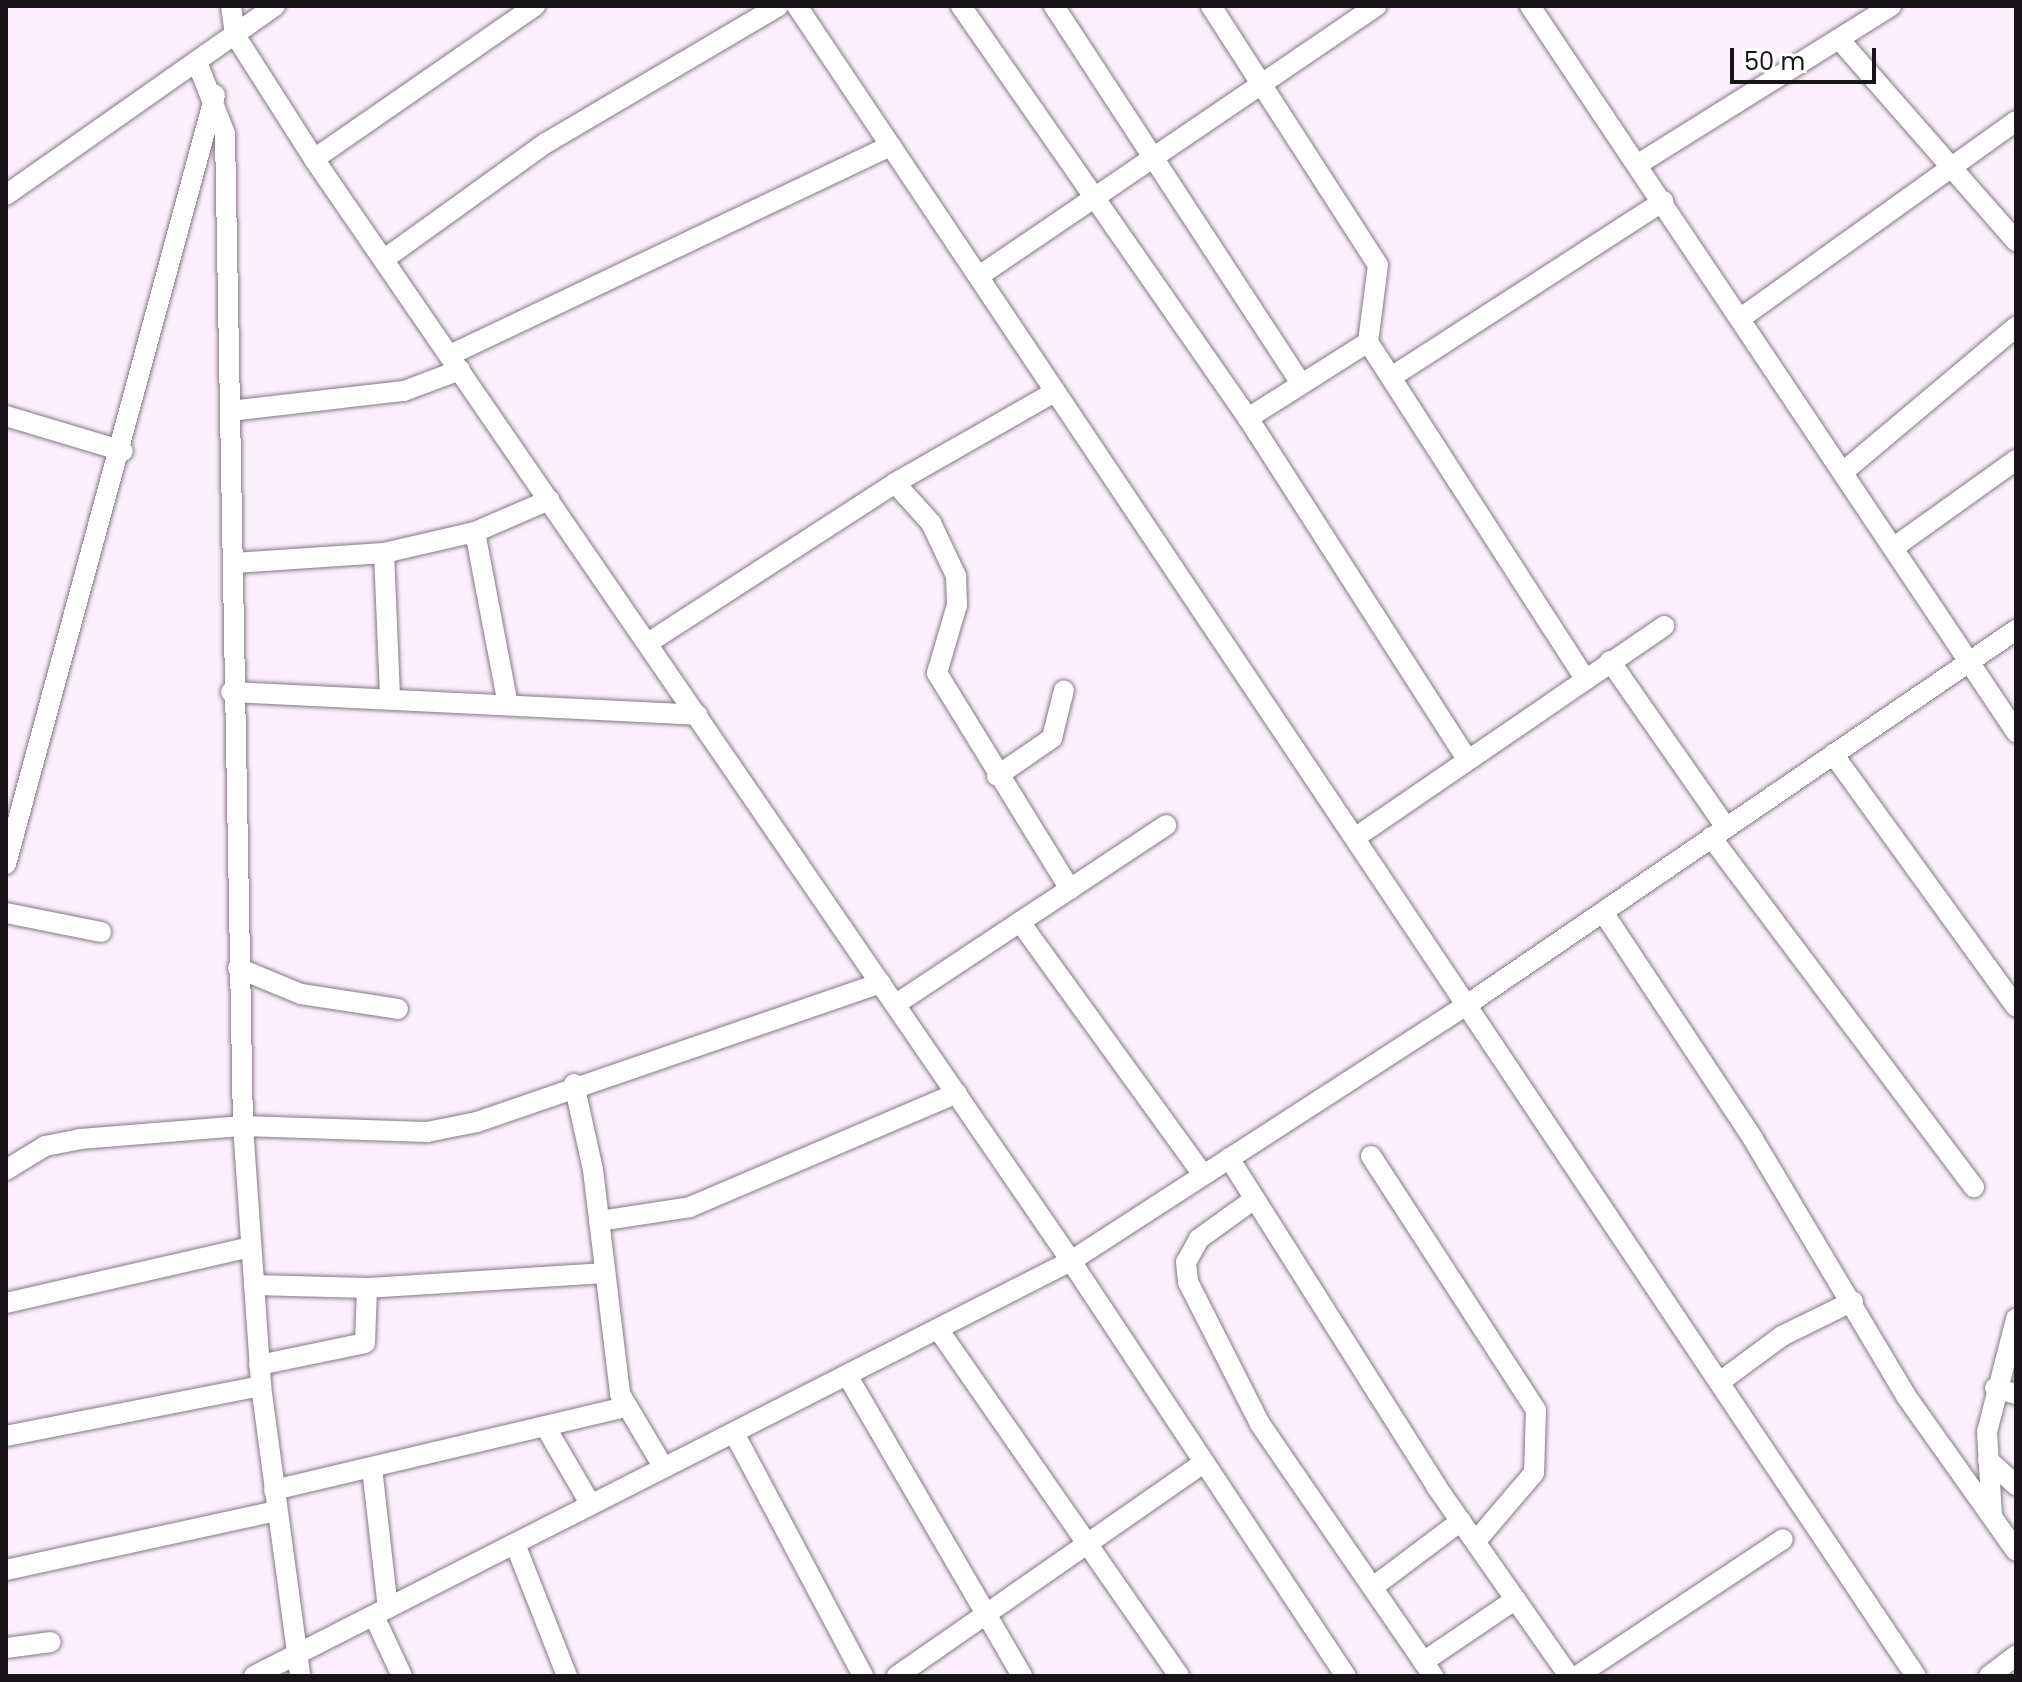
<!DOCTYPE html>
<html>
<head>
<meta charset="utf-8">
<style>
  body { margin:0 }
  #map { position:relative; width:2022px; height:1682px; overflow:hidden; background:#fdf0fe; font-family:Poppins,sans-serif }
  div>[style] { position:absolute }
  .roads { filter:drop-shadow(0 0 2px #857787) drop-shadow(0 0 2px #857787) }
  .minor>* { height:20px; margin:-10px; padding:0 10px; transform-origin:10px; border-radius:10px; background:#fff }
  span { translate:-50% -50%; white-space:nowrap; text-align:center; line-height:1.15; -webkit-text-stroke:6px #fff; paint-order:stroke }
  .frame { position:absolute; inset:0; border:8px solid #19141a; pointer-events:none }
  .scale { position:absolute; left:1730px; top:48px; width:146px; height:36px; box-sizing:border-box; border:4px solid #19141a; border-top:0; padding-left:10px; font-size:24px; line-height:28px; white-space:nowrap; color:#19141a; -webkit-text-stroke:6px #fff; paint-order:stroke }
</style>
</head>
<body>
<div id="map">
  <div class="roads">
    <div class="minor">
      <i style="left:231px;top:6px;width:29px;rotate:82deg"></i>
      <i style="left:235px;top:35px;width:147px;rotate:57.5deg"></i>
      <i style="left:314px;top:159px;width:1337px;rotate:55.51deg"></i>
      <i style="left:1071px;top:1261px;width:498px;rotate:56.5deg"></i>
      <i style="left:797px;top:6px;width:2010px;rotate:56.18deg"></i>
      <i style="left:961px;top:6px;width:502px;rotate:55.14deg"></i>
      <i style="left:1248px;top:418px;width:404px;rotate:57.3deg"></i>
      <i style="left:1054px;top:6px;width:451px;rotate:56.8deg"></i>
      <i style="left:1211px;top:6px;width:308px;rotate:57.2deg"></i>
      <i style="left:1378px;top:265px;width:78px;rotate:97.4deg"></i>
      <i style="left:1368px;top:342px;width:399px;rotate:57.2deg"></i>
      <i style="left:1530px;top:6px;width:874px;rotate:56.2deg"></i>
      <i style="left:1839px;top:39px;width:269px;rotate:48.8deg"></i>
      <i style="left:197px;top:62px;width:77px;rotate:68.7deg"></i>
      <i style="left:225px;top:134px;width:992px;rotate:88.96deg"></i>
      <i style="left:243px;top:1126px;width:261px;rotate:86deg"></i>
      <i style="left:261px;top:1386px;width:293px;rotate:82.3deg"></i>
      <i style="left:314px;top:159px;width:269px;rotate:-34.7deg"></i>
      <i style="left:1640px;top:163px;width:296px;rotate:-32deg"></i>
      <i style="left:6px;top:195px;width:329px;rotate:-35.1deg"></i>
      <i style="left:383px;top:260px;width:201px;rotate:-35.7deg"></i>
      <i style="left:546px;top:143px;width:270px;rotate:-30.5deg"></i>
      <i style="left:979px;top:276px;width:481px;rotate:-34.2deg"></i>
      <i style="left:1741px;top:318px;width:338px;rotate:-35.6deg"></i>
      <i style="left:450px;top:355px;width:488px;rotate:-25.4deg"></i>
      <i style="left:1393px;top:376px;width:322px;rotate:-32.9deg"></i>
      <i style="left:230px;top:411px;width:175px;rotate:-6.6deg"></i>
      <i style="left:404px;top:391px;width:60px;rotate:-20.6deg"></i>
      <i style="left:6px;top:416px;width:122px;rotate:16.7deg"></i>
      <i style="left:1248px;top:418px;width:142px;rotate:-32.3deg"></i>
      <i style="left:1843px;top:472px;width:226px;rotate:-40deg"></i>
      <i style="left:895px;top:483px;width:54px;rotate:48deg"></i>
      <i style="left:931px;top:523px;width:59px;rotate:64.7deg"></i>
      <i style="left:956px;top:576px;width:29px;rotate:88deg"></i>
      <i style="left:957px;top:605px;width:71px;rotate:106.4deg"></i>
      <i style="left:937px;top:673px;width:254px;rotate:58.4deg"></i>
      <i style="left:475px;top:532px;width:176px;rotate:79.2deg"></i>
      <i style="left:1893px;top:548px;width:151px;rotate:-35.6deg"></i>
      <i style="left:384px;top:553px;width:146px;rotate:87.6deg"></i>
      <i style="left:234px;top:563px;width:150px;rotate:-3.8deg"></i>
      <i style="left:384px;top:553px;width:93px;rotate:-13deg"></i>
      <i style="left:475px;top:532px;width:81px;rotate:-23.4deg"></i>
      <i style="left:648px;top:643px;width:294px;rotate:-32.9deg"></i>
      <i style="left:895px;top:483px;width:182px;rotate:-29.7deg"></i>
      <i style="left:1610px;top:661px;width:203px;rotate:55.1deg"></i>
      <i style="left:231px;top:692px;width:467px;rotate:2.8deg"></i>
      <i style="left:1833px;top:754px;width:312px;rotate:54.1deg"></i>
      <i style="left:997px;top:776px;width:67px;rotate:-34.6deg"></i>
      <i style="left:1052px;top:738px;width:49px;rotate:-76deg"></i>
      <i style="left:1359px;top:835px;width:370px;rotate:-34.4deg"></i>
      <i style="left:1711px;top:837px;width:438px;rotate:53.1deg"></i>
      <i style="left:6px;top:864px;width:797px;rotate:-74.8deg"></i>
      <i style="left:1603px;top:912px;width:272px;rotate:56.5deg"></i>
      <i style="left:1753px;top:1139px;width:299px;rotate:59.2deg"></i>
      <i style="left:1906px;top:1396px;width:190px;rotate:54.6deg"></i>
      <i style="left:6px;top:913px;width:97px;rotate:11.3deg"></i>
      <i style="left:1020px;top:922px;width:312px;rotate:54.1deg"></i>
      <i style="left:238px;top:968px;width:68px;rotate:22.4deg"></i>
      <i style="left:301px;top:994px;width:98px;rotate:8.8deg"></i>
      <i style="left:896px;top:1004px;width:324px;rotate:-33.5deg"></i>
      <i style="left:574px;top:1084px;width:88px;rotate:77.5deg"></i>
      <i style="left:593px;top:1170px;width:226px;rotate:83.1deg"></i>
      <i style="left:620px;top:1394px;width:86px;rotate:59.3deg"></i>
      <i style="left:1371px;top:1156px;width:303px;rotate:57deg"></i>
      <i style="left:1536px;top:1410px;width:63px;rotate:91.8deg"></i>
      <i style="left:1534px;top:1473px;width:89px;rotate:130.5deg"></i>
      <i style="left:1229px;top:1158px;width:388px;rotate:57.7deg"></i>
      <i style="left:1436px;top:1486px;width:232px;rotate:55deg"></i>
      <i style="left:6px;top:1170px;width:46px;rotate:-31.6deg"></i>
      <i style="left:45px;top:1146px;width:36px;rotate:-11deg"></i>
      <i style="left:80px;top:1139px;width:164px;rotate:-4.6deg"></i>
      <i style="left:243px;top:1126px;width:184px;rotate:1.9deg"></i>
      <i style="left:427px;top:1132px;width:51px;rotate:-11.3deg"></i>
      <i style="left:477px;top:1122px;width:427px;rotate:-19deg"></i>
      <i style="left:1253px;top:1200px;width:67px;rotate:144.2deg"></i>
      <i style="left:1199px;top:1239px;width:26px;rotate:119deg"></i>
      <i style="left:1186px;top:1262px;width:20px;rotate:84deg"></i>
      <i style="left:1188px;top:1282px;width:159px;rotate:63.1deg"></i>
      <i style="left:1260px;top:1424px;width:306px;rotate:55.5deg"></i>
      <i style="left:599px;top:1221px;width:92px;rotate:-8.7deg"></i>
      <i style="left:690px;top:1207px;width:290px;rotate:-23.1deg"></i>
      <i style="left:254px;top:1285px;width:113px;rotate:1.5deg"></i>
      <i style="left:6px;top:1303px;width:251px;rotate:-12.9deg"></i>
      <i style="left:938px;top:1329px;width:422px;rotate:55.2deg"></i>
      <i style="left:259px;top:1365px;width:108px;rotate:-11.7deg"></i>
      <i style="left:365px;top:1343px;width:55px;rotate:-87.9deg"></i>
      <i style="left:367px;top:1288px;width:237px;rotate:-3.6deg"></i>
      <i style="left:847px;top:1375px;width:348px;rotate:59.8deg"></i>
      <i style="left:1721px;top:1381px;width:76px;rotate:-36.4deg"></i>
      <i style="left:1782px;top:1336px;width:79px;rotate:-26.2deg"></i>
      <i style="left:1995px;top:1388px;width:22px;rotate:16deg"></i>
      <i style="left:545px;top:1426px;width:91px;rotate:59.8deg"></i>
      <i style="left:734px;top:1433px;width:275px;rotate:62deg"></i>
      <i style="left:6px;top:1436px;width:260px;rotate:-11.1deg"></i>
      <i style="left:1988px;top:1460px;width:38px;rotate:42deg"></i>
      <i style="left:372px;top:1468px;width:141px;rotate:83.5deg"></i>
      <i style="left:274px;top:1490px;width:362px;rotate:-13.3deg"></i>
      <i style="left:1992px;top:1516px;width:84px;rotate:-93.4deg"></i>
      <i style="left:1987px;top:1432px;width:117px;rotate:-75.6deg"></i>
      <i style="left:515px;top:1544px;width:142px;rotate:68.5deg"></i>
      <i style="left:6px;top:1570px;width:276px;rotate:-12.3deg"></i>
      <i style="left:1373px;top:1587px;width:110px;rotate:-36.9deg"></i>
      <i style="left:374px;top:1616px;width:66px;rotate:65deg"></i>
      <i style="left:6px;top:1648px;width:45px;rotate:-7.6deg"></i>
      <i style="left:1423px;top:1662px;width:112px;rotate:-34.1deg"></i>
      <i style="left:254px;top:1676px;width:916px;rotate:-26.93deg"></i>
      <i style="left:1071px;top:1261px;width:477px;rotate:-32.9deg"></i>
      <i style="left:1471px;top:1002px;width:660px;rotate:-34.32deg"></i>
      <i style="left:897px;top:1676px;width:370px;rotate:-34.8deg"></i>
      <i style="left:1577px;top:1676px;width:247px;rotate:-33.6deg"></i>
      <i style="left:1989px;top:1676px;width:34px;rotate:-37deg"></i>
    </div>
  </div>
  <div class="frame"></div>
  <div class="scale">50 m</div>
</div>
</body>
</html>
